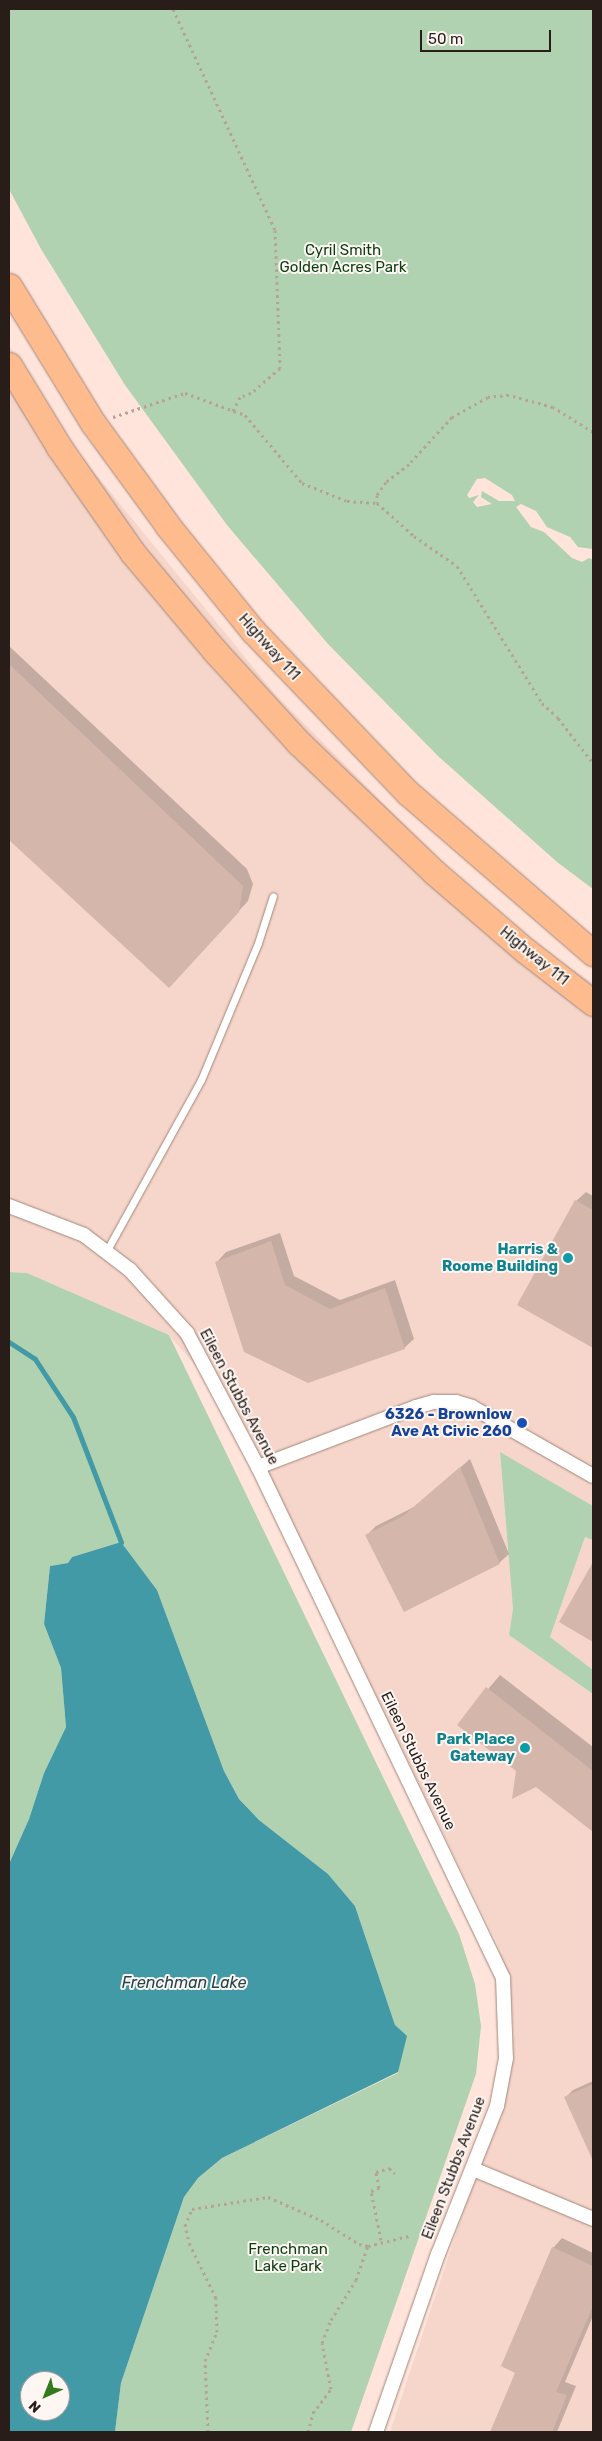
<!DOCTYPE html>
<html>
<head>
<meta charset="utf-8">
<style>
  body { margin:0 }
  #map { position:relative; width:602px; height:2441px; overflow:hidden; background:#fee4da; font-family:Rubik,sans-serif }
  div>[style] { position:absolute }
  .built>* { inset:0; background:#f6d6ca }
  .green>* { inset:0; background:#b0d2b0 }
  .water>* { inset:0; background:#439aa7 }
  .shadow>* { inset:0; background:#0003 }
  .stream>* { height:5px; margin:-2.5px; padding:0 2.5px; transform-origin:2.5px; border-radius:2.5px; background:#439aa7 }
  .building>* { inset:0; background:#d5b6aa }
  .path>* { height:3px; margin-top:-1.5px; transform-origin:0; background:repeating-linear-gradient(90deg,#b7a29a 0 2.5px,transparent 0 6.5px) }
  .roads { filter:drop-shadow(0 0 1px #a2857a) drop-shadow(0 0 1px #a2857a) }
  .service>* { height:7px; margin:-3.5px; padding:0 3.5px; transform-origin:3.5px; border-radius:3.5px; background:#fff }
  .minor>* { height:14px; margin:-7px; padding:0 7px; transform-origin:7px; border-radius:7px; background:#fff }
  .motorway>* { height:25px; margin:-12.5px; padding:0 12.5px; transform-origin:12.5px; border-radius:12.5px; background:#febb8e }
  .dots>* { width:14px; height:14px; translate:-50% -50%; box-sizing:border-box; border:2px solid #fdf6f3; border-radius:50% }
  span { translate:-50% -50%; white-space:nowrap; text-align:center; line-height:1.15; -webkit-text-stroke:4px #fdf6f3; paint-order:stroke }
  .park-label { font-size:15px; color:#0a3f11 }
  .street-label { font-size:15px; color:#281d18 }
  .culture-label { font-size:15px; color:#0d838f; font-weight:700 }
  .right { translate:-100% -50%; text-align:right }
  .transit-label { font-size:15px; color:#164399; font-weight:700 }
  .water-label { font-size:16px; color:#20484e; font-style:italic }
  .frame { position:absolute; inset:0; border:10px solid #281d18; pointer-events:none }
  .north { position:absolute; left:20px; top:2371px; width:50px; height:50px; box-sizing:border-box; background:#fdf6f3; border:1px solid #a89f9b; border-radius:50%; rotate:224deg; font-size:14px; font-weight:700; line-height:20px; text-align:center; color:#281d18 }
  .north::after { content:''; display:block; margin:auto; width:18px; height:22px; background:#337a1d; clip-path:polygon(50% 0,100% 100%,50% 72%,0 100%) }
  .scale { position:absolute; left:420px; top:30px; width:131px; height:22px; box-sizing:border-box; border:2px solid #281d18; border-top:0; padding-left:6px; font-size:15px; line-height:18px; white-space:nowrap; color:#281d18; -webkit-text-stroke:4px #fdf6f3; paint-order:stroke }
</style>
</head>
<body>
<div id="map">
  <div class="built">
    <i style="clip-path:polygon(9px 345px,49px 417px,275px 694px,503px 924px,593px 983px,593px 1506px,500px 1453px,513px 1610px,509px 1635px,593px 1694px,593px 2432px,390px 2432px,508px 2078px,514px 2035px,509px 1980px,496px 1941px,235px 1411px,169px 1335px,27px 1273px,9px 1272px)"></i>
    <i style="clip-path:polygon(585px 1537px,593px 1540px,593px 1670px,550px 1637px)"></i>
  </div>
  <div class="green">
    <i style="clip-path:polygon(evenodd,9px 9px,593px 9px,593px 549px,578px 547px,570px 537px,547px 527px,536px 511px,521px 504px,516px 507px,531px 527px,544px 532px,572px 558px,582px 562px,589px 558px,593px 560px,593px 889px,557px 862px,438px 756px,328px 644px,227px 525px,125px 385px,41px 249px,9px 189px,9px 9px,485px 478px,512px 495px,515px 501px,499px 501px,482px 491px,481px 497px,492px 504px,477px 507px,473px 502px,479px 495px,469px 498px,467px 495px,477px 479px,485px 478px)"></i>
    <i style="clip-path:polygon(9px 1272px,27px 1273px,169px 1335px,459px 1934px,475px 1984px,481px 2026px,476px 2074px,351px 2432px,115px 2432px,121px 2383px,184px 2197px,198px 2178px,222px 2158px,398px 2073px,395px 2025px,355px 1906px,328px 1874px,259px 1820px,239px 1799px,224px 1771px,157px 1590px,121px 1542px,72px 1557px,68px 1563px,50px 1566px,44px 1624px,61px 1668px,66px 1727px,44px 1773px,29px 1819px,9px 1864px)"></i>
    <i style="clip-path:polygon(500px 1452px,593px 1506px,593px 1540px,585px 1537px,550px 1637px,593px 1670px,593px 1694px,509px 1635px,513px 1609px)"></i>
  </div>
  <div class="water">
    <i style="clip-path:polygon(evenodd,121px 1542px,157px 1590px,224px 1771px,239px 1799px,259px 1820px,328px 1874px,355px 1906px,395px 2025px,407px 2036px,398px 2072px,222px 2158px,198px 2178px,184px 2197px,121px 2383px,115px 2432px,9px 2432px,9px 1864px,29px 1819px,44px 1773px,66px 1727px,61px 1668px,44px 1624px,50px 1566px,68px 1563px,72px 1557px,121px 1542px,30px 2381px,60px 2381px,60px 2411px,30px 2411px,30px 2381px)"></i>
  </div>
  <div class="shadow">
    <i style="clip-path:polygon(9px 646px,247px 869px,253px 884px,248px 901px,169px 987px,9px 838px)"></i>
    <i style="clip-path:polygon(586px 1192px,593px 1196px,593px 1347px,518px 1304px,576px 1201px)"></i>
    <i style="clip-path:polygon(280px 1233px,294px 1276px,340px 1300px,395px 1280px,414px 1339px,404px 1348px,217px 1262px,226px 1252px)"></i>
    <i style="clip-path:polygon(470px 1459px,509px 1554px,499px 1563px,367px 1535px,376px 1526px,414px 1507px)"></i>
    <i style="clip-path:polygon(593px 1565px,593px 1640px,561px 1621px)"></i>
    <i style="clip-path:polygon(500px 1675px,593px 1747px,593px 1830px,458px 1725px)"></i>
    <i style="clip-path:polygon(593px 2081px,593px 2137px,586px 2140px,566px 2097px,573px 2090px)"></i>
    <i style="clip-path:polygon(562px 2238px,593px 2253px,593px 2316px,565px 2382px,576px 2386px,557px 2432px,491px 2432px,517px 2373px,553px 2248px)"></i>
  </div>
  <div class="stream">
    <i style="left:9px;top:1342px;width:31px;rotate:33deg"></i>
    <i style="left:35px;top:1359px;width:69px;rotate:56.8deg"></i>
    <i style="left:73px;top:1417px;width:134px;rotate:69deg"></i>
  </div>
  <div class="building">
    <i style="clip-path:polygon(9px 664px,243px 886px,239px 912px,169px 988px,9px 840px)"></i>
    <i style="clip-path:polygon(575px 1200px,593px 1210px,593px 1348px,517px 1305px)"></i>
    <i style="clip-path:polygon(271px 1241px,285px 1285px,330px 1309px,385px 1288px,405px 1349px,308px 1383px,244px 1352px,215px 1262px)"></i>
    <i style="clip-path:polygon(460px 1467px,500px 1564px,404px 1612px,365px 1535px,403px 1516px)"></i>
    <i style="clip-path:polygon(593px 1562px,593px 1642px,559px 1622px)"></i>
    <i style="clip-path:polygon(486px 1687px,593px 1771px,593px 1832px,536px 1787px,512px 1799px,516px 1771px,457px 1725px)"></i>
    <i style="clip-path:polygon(593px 2084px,593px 2161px,564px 2097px)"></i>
    <i style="clip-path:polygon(552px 2247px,593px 2266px,593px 2306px,556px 2392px,567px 2395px,552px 2432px,490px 2432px,515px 2373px,501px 2366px)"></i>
  </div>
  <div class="path">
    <i style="left:173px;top:9px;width:243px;rotate:65.2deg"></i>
    <i style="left:275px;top:230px;width:138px;rotate:87.9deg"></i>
    <i style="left:280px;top:368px;width:38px;rotate:139deg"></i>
    <i style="left:251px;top:393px;width:12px;rotate:160deg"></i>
    <i style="left:240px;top:397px;width:16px;rotate:117deg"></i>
    <i style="left:113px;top:417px;width:76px;rotate:-18.4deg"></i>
    <i style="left:185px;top:393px;width:64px;rotate:20.1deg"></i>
    <i style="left:245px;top:415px;width:89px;rotate:50deg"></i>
    <i style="left:302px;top:483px;width:48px;rotate:21.8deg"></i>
    <i style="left:347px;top:501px;width:30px;rotate:4deg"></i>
    <i style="left:593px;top:432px;width:47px;rotate:-148deg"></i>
    <i style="left:553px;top:407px;width:46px;rotate:-164.7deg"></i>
    <i style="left:509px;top:395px;width:21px;rotate:175deg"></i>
    <i style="left:488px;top:397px;width:41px;rotate:150.9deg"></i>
    <i style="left:452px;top:417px;width:64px;rotate:132.5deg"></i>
    <i style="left:409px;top:464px;width:29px;rotate:142deg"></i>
    <i style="left:386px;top:482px;width:16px;rotate:125deg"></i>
    <i style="left:377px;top:495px;width:8px;rotate:90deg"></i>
    <i style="left:377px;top:503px;width:50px;rotate:41.7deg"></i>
    <i style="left:414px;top:536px;width:52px;rotate:34.9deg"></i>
    <i style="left:457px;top:566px;width:161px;rotate:58.2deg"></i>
    <i style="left:542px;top:703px;width:22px;rotate:43deg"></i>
    <i style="left:558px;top:718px;width:57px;rotate:52.1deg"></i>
    <i style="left:381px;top:2240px;width:50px;rotate:-101.5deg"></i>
    <i style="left:371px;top:2191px;width:9px;rotate:-21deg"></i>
    <i style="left:379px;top:2188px;width:16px;rotate:-101deg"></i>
    <i style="left:376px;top:2172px;width:14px;rotate:-17deg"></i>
    <i style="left:389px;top:2168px;width:8px;rotate:45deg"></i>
    <i style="left:208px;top:2432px;width:71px;rotate:-92.4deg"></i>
    <i style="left:205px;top:2361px;width:31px;rotate:-68deg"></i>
    <i style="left:217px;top:2332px;width:34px;rotate:-92deg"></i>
    <i style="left:216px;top:2298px;width:59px;rotate:-116.1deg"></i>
    <i style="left:190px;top:2245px;width:20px;rotate:-105deg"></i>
    <i style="left:185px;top:2226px;width:18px;rotate:-68deg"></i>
    <i style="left:192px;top:2209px;width:77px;rotate:-9deg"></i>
    <i style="left:268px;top:2197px;width:58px;rotate:23.5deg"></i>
    <i style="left:321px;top:2220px;width:45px;rotate:32.3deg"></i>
    <i style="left:359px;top:2244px;width:9px;rotate:13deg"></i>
    <i style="left:368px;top:2246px;width:42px;rotate:-13.7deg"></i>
    <i style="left:308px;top:2432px;width:20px;rotate:-75deg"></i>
    <i style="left:313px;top:2413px;width:30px;rotate:-53deg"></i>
    <i style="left:331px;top:2389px;width:47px;rotate:-101.1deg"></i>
    <i style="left:322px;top:2343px;width:25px;rotate:-69deg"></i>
    <i style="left:331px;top:2320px;width:47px;rotate:-58deg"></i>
    <i style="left:356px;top:2280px;width:36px;rotate:-71deg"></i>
  </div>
  <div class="roads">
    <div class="service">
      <i style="left:106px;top:1252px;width:196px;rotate:-61.1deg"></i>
      <i style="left:201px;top:1080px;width:148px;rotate:-67.4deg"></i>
      <i style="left:258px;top:943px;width:49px;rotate:-72.3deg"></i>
    </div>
    <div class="minor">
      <i style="left:9px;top:1206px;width:80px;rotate:21.1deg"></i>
      <i style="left:84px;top:1235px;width:58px;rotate:37.3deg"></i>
      <i style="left:130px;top:1270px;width:85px;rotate:47.9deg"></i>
      <i style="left:187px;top:1333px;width:152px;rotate:62.1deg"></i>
      <i style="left:258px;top:1467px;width:567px;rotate:64.38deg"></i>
      <i style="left:503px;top:1978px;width:80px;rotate:87.9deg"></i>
      <i style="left:506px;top:2058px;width:49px;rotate:100.6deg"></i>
      <i style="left:497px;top:2106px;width:159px;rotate:111.7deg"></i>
      <i style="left:438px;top:2254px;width:188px;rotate:109.2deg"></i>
      <i style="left:258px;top:1467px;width:169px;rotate:-20.8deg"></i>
      <i style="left:416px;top:1407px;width:19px;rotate:-16deg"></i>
      <i style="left:434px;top:1402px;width:22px"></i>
      <i style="left:456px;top:1402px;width:17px;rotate:17deg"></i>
      <i style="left:472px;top:1407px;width:139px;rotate:29.7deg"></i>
      <i style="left:473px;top:2169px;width:130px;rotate:22.6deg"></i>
    </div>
    <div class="motorway">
      <i style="left:9px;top:286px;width:161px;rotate:58.5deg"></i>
      <i style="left:93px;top:423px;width:127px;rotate:53.9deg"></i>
      <i style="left:168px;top:526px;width:135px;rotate:51deg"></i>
      <i style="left:253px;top:631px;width:224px;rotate:46.3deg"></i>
      <i style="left:408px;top:793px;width:245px;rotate:40.9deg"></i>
      <i style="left:9px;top:365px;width:96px;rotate:58.6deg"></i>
      <i style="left:59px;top:447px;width:129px;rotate:55.1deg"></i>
      <i style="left:133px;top:553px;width:126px;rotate:50.1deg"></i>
      <i style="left:214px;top:650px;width:126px;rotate:47.6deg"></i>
      <i style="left:299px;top:743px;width:187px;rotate:43.7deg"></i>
      <i style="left:434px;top:872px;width:121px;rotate:40.7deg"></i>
      <i style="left:526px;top:951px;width:85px;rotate:37.8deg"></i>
    </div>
  </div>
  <div class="dots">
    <i style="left:568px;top:1258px;background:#0f9aa8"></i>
    <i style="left:522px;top:1423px;background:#1a4fb4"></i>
    <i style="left:525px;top:1748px;background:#0f9aa8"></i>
  </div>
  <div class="park-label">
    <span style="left:343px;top:259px">Cyril Smith<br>Golden Acres Park</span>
    <span style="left:288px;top:2258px">Frenchman<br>Lake Park</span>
  </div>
  <div class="street-label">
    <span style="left:269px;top:647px;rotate:48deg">Highway 111</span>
    <span style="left:534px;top:956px;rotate:39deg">Highway 111</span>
    <span style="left:239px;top:1397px;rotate:62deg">Eileen Stubbs Avenue</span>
    <span style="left:418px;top:1761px;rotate:64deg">Eileen Stubbs Avenue</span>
    <span style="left:454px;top:2168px;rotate:-69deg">Eileen Stubbs Avenue</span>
  </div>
  <div class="culture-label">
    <span class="right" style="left:558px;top:1258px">Harris &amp;<br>Roome Building</span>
    <span class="right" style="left:515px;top:1748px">Park Place<br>Gateway</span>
  </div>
  <div class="transit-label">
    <span class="right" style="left:512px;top:1423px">6326 - Brownlow<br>Ave At Civic 260</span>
  </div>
  <div class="water-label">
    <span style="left:184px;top:1983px">Frenchman Lake</span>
  </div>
  <div class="frame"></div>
  <div class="north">N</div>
  <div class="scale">50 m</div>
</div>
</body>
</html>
